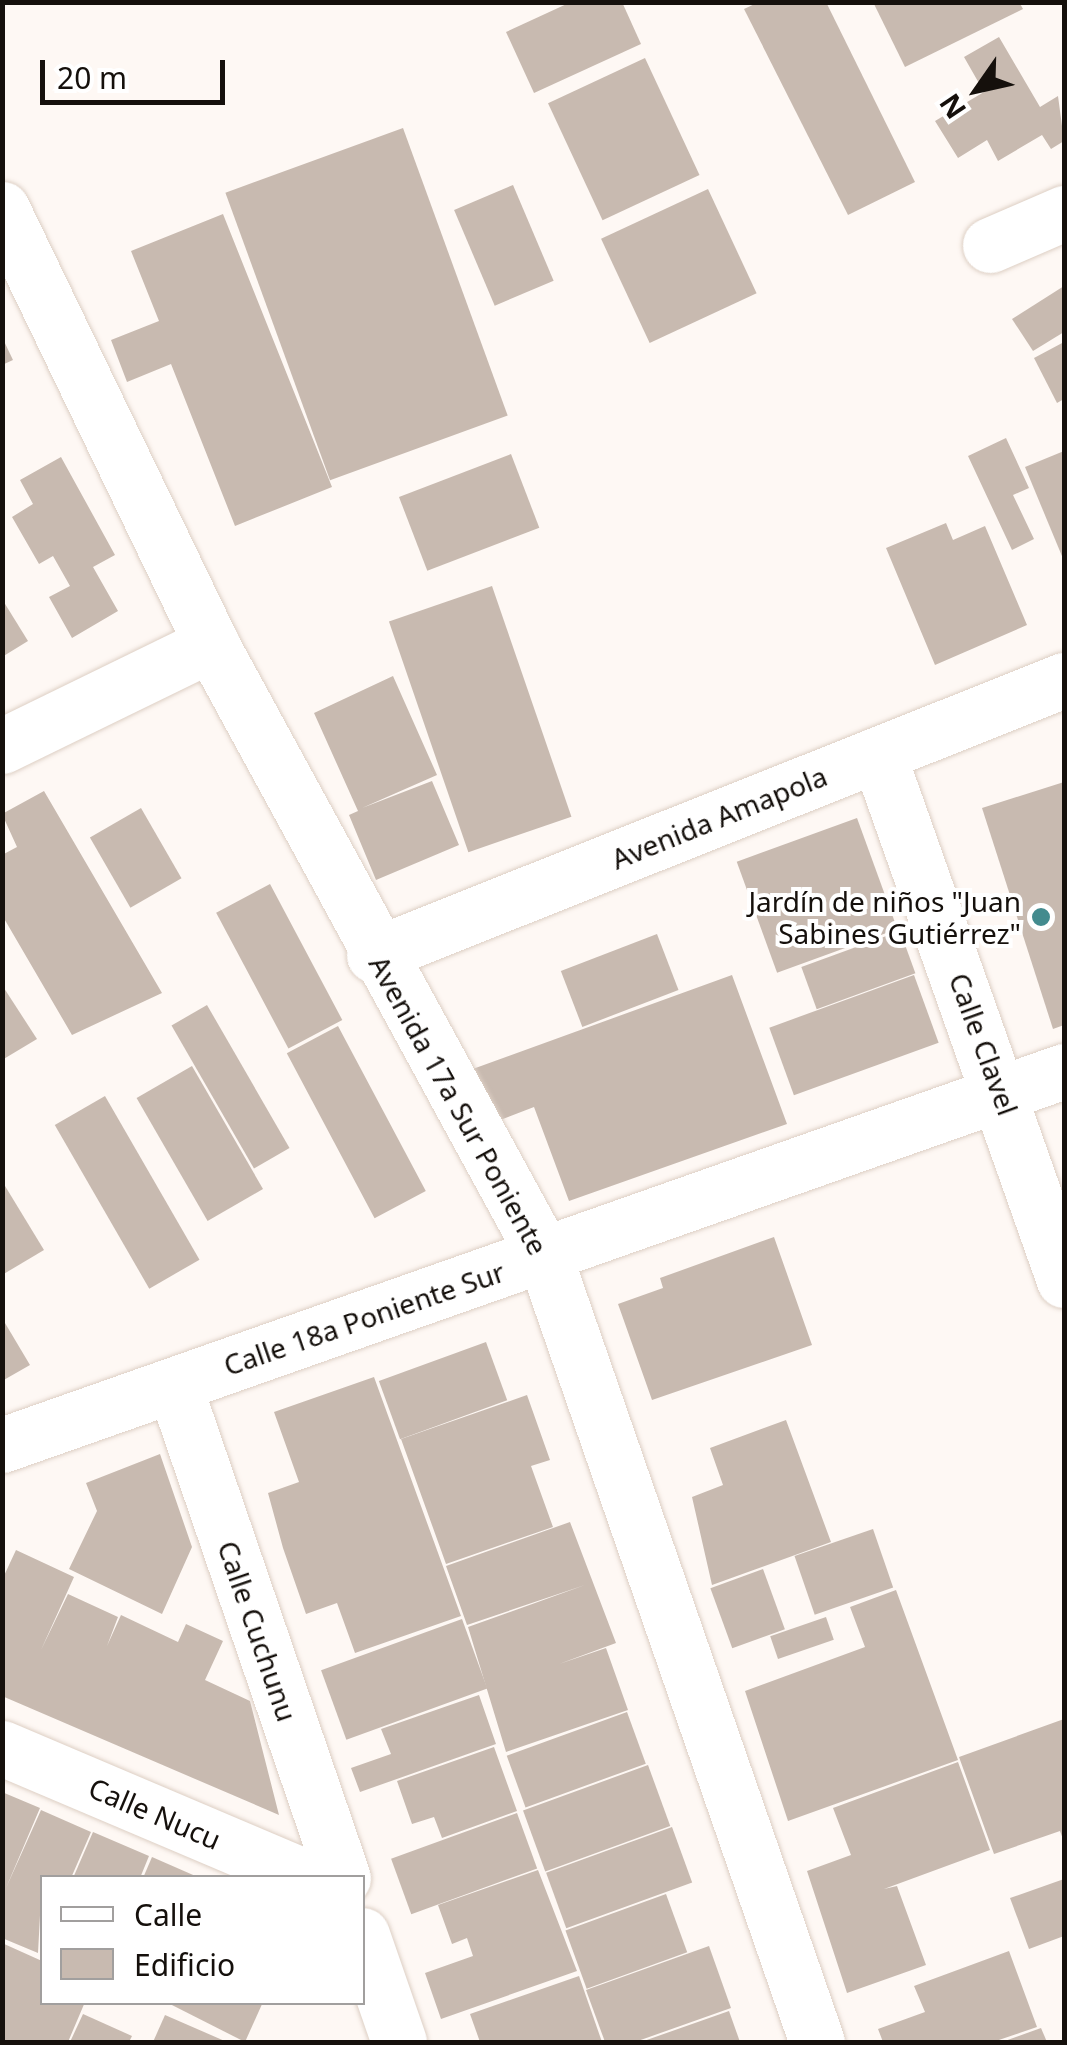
<!DOCTYPE html>
<html>
<head>
<meta charset="utf-8">
<style>
  body { margin:0 }
  #map { position:relative; width:1067px; height:2045px; overflow:hidden; background:#fef8f4; font-family:"Noto Sans",sans-serif }
  div>[style] { position:absolute }
  .building>* { inset:0; background:#c8bab0; transform-origin:0 0 }
  .roads { filter:drop-shadow(0 0 2px #ddcfc4) drop-shadow(0 0 2px #ddcfc4) }
  .street>* { height:55px; margin:-27.5px; padding:0 27.5px; transform-origin:27.5px; border-radius:27.5px; background:#fff }
  .dots>* { width:28px; height:28px; translate:-50% -50%; box-sizing:border-box; border:5px solid #fff; border-radius:50% }
  span { translate:-50% -50%; white-space:nowrap; text-align:center; line-height:1.15; -webkit-text-stroke:8px #fff; paint-order:stroke }
  .street-label { font-size:28px; color:#15100c }
  .poi-label { font-size:28px; color:#15100c }
  .right { translate:-100% -50%; text-align:right }
  .frame { position:absolute; inset:0; border:5px solid #15100c; pointer-events:none }
  .legend { position:absolute; left:40px; top:1875px; width:325px; height:130px; box-sizing:border-box; background:#fff; border:2px solid #a19f9e; margin:0; padding:12px 18px; list-style:none; font-size:30px; color:#15100c }
  .legend li { display:flex; align-items:center; gap:20px; height:50px }
  .legend b { width:50px; border:2px solid #a19f9e }
  .north { position:absolute; left:927px; top:40px; width:100px; height:100px; -webkit-text-stroke:8px #fff; paint-order:stroke; rotate:236deg; font-size:28px; font-weight:700; line-height:40px; text-align:center; color:#15100c }
  .north::after { content:''; display:block; margin:auto; width:35px; height:45px; background:#15100c; clip-path:polygon(50% 0,100% 100%,50% 72%,0 100%) }
  .scale { position:absolute; left:40px; top:60px; width:185px; height:45px; box-sizing:border-box; border:5px solid #15100c; border-top:0; padding-left:12px; font-size:30px; line-height:35px; white-space:nowrap; color:#15100c; -webkit-text-stroke:8px #fff; paint-order:stroke }
</style>
</head>
<body>
<div id="map">
  <div class="building">
    <i style="clip-path:polygon(571px 2px,622px 2px,641px 44px,534px 93px,506px 32px)"></i>
    <i style="clip-path:polygon(759px 2px,826px 2px,915px 182px,848px 215px,744px 9px)"></i>
    <i style="clip-path:polygon(873px 2px,1019px 2px,1023px 9px,905px 67px)"></i>
    <i style="clip-path:polygon(999px 37px,1040px 107px,1058px 96px,1064px 141px,1051px 149px,1042px 135px,998px 161px,987px 140px,958px 158px,935px 121px,984px 92px,964px 57px)"></i>
    <i style="left:645px;top:58px;width:129px;height:107px;rotate:65deg"></i>
    <i style="left:403px;top:128px;width:306px;height:189px;rotate:70deg"></i>
    <i style="left:513px;top:185px;width:104px;height:64px;rotate:67deg"></i>
    <i style="left:708px;top:189px;width:115px;height:118px;rotate:65deg"></i>
    <i style="clip-path:polygon(223px 214px,332px 487px,235px 526px,171px 364px,127px 382px,111px 340px,159px 321px,131px 251px)"></i>
    <i style="clip-path:polygon(1064px 286px,1064px 332px,1033px 351px,1012px 319px)"></i>
    <i style="clip-path:polygon(2px 337px,13px 360px,2px 365px)"></i>
    <i style="clip-path:polygon(1064px 342px,1064px 399px,1057px 403px,1034px 358px)"></i>
    <i style="clip-path:polygon(1006px 438px,1029px 488px,1013px 495px,1034px 539px,1012px 550px,968px 456px)"></i>
    <i style="clip-path:polygon(1064px 451px,1064px 561px,1025px 467px)"></i>
    <i style="left:511px;top:454px;width:79px;height:120px;rotate:69deg"></i>
    <i style="clip-path:polygon(61px 457px,115px 555px,93px 567px,118px 611px,72px 638px,49px 597px,70px 586px,53px 556px,39px 564px,12px 517px,33px 504px,20px 480px)"></i>
    <i style="clip-path:polygon(946px 523px,953px 540px,985px 526px,1027px 625px,935px 665px,886px 548px)"></i>
    <i style="left:492px;top:586px;width:244px;height:109px;rotate:71deg"></i>
    <i style="clip-path:polygon(2px 599px,28px 641px,2px 657px)"></i>
    <i style="clip-path:polygon(393px 676px,437px 775px,362px 808px,432px 781px,459px 845px,376px 880px,349px 815px,358px 811px,314px 713px)"></i>
    <i style="clip-path:polygon(1064px 782px,1064px 1025px,1053px 1029px,982px 808px)"></i>
    <i style="clip-path:polygon(44px 791px,162px 993px,72px 1035px,2px 915px,2px 855px,17px 847px,2px 814px)"></i>
    <i style="left:141px;top:808px;width:81px;height:59px;rotate:60deg"></i>
    <i style="left:857px;top:818px;width:118px;height:128px;rotate:70deg"></i>
    <i style="left:270px;top:884px;width:154px;height:61px;rotate:62deg"></i>
    <i style="left:900px;top:931px;width:45px;height:105px;rotate:70deg"></i>
    <i style="left:657px;top:934px;width:60px;height:103px;rotate:69deg"></i>
    <i style="clip-path:polygon(732px 975px,787px 1124px,569px 1201px,534px 1107px,490px 1124px,470px 1070px)"></i>
    <i style="left:914px;top:975px;width:72px;height:154px;rotate:70deg"></i>
    <i style="clip-path:polygon(2px 985px,37px 1039px,2px 1060px)"></i>
    <i style="left:207px;top:1005px;width:165px;height:41px;rotate:60deg"></i>
    <i style="left:338px;top:1026px;width:187px;height:58px;rotate:62deg"></i>
    <i style="left:192px;top:1066px;width:142px;height:64px;rotate:60deg"></i>
    <i style="left:105px;top:1096px;width:189px;height:58px;rotate:60deg"></i>
    <i style="clip-path:polygon(2px 1181px,44px 1250px,2px 1275px)"></i>
    <i style="clip-path:polygon(774px 1237px,812px 1345px,652px 1400px,618px 1304px,663px 1288px,660px 1278px)"></i>
    <i style="clip-path:polygon(2px 1318px,30px 1365px,2px 1381px)"></i>
    <i style="left:486px;top:1342px;width:62px;height:114px;rotate:70deg"></i>
    <i style="clip-path:polygon(374px 1377px,461px 1616px,355px 1653px,337px 1603px,306px 1614px,283px 1548px,268px 1493px,299px 1482px,274px 1412px)"></i>
    <i style="clip-path:polygon(527px 1395px,550px 1460px,531px 1466px,553px 1527px,446px 1564px,401px 1439px)"></i>
    <i style="clip-path:polygon(786px 1420px,831px 1542px,712px 1585px,692px 1497px,723px 1485px,710px 1448px)"></i>
    <i style="clip-path:polygon(160px 1454px,192px 1547px,162px 1614px,69px 1569px,97px 1511px,86px 1483px)"></i>
    <i style="clip-path:polygon(570px 1522px,616px 1643px,559px 1664px,606px 1648px,628px 1710px,506px 1752px,468px 1627px,585px 1585px,467px 1625px,446px 1566px)"></i>
    <i style="left:873px;top:1529px;width:62px;height:83px;rotate:71deg"></i>
    <i style="clip-path:polygon(16px 1550px,74px 1577px,41px 1650px,68px 1594px,118px 1617px,107px 1646px,121px 1615px,178px 1642px,186px 1624px,223px 1641px,205px 1680px,250px 1701px,279px 1815px,2px 1696px,2px 1580px)"></i>
    <i style="left:763px;top:1569px;width:64px;height:56px;rotate:70deg"></i>
    <i style="clip-path:polygon(896px 1590px,958px 1760px,788px 1821px,745px 1691px,865px 1647px,850px 1607px)"></i>
    <i style="left:826px;top:1617px;width:24px;height:59px;rotate:71deg"></i>
    <i style="left:462px;top:1619px;width:74px;height:150px;rotate:70deg"></i>
    <i style="clip-path:polygon(479px 1695px,496px 1744px,360px 1792px,351px 1768px,391px 1754px,381px 1729px)"></i>
    <i style="left:627px;top:1712px;width:55px;height:128px;rotate:70deg"></i>
    <i style="clip-path:polygon(1064px 1719px,1064px 1842px,1060px 1831px,994px 1854px,959px 1757px)"></i>
    <i style="clip-path:polygon(494px 1747px,517px 1811px,442px 1838px,434px 1817px,412px 1824px,397px 1781px)"></i>
    <i style="clip-path:polygon(958px 1762px,990px 1850px,884px 1889px,897px 1886px,926px 1965px,847px 1993px,807px 1871px,851px 1855px,833px 1808px)"></i>
    <i style="left:648px;top:1765px;width:65px;height:133px;rotate:70deg"></i>
    <i style="clip-path:polygon(2px 1792px,40px 1808px,6px 1888px,41px 1810px,91px 1832px,71px 1878px,42px 1878px,38px 1953px,2px 1938px)"></i>
    <i style="left:517px;top:1813px;width:59px;height:134px;rotate:70deg"></i>
    <i style="left:672px;top:1827px;width:59px;height:134px;rotate:70deg"></i>
    <i style="clip-path:polygon(93px 1832px,149px 1856px,140px 1878px,73px 1878px)"></i>
    <i style="clip-path:polygon(152px 1857px,200px 1878px,143px 1878px)"></i>
    <i style="clip-path:polygon(538px 1870px,577px 1971px,441px 2019px,425px 1973px,473px 1956px,467px 1938px,452px 1944px,438px 1905px)"></i>
    <i style="clip-path:polygon(1064px 1879px,1064px 1936px,1029px 1949px,1010px 1898px)"></i>
    <i style="left:666px;top:1894px;width:62px;height:107px;rotate:70deg"></i>
    <i style="clip-path:polygon(2px 1943px,42px 1961px,42px 2002px,85px 2002px,68px 2042px,2px 2042px)"></i>
    <i style="clip-path:polygon(709px 1946px,731px 2008px,635px 2042px,605px 2042px,586px 1990px)"></i>
    <i style="clip-path:polygon(1009px 1951px,1037px 2027px,993px 2042px,883px 2042px,878px 2029px,925px 2012px,914px 1986px)"></i>
    <i style="clip-path:polygon(579px 1976px,602px 2042px,480px 2042px,470px 2014px)"></i>
    <i style="clip-path:polygon(166px 2002px,263px 2002px,245px 2042px)"></i>
    <i style="clip-path:polygon(729px 2011px,740px 2042px,641px 2042px)"></i>
    <i style="clip-path:polygon(83px 2014px,132px 2036px,129px 2042px,70px 2042px)"></i>
    <i style="clip-path:polygon(165px 2015px,227px 2042px,153px 2042px)"></i>
    <i style="clip-path:polygon(1041px 2028px,1047px 2042px,1002px 2042px)"></i>
  </div>
  <div class="roads">
    <div class="street">
      <i style="left:2px;top:209px;width:483px;rotate:64.3deg"></i>
      <i style="left:211px;top:644px;width:696px;rotate:61.41deg"></i>
      <i style="left:544px;top:1255px;width:833px;rotate:70.87deg"></i>
      <i style="left:990px;top:245px;width:81px;rotate:-23.4deg"></i>
      <i style="left:2px;top:746px;width:233px;rotate:-26deg"></i>
      <i style="left:878px;top:754px;width:558px;rotate:70.53deg"></i>
      <i style="left:374px;top:955px;width:743px;rotate:-21.73deg"></i>
      <i style="left:174px;top:1385px;width:521px;rotate:71.08deg"></i>
      <i style="left:2px;top:1445px;width:1126px;rotate:-19.4deg"></i>
      <i style="left:2px;top:1748px;width:332px;rotate:23deg"></i>
      <i style="left:362px;top:1935px;width:113px;rotate:70.9deg"></i>
    </div>
  </div>
  <div class="dots">
    <i style="left:1041px;top:917px;background:#438b8e"></i>
  </div>
  <div class="street-label">
    <span style="left:719px;top:817px;rotate:-22deg">Avenida Amapola</span>
    <span style="left:984px;top:1044px;rotate:70deg">Calle Clavel</span>
    <span style="left:459px;top:1105px;rotate:61deg">Avenida 17a Sur Poniente</span>
    <span style="left:364px;top:1318px;rotate:-19deg">Calle 18a Poniente Sur</span>
    <span style="left:258px;top:1631px;rotate:71deg">Calle Cuchunu</span>
    <span style="left:155px;top:1813px;rotate:23deg">Calle Nucu</span>
  </div>
  <div class="poi-label">
    <span class="right" style="left:1021px;top:917px">Jardín de niños "Juan<br>Sabines Gutiérrez"</span>
  </div>
  <div class="frame"></div>
  <ul class="legend">
  <li><b style="height:12px;background:#fff"></b>Calle</li>
  <li><b style="height:28px;background:#c8bab0"></b>Edificio</li>
  </ul>
  <div class="north">N</div>
  <div class="scale">20 m</div>
</div>
</body>
</html>
